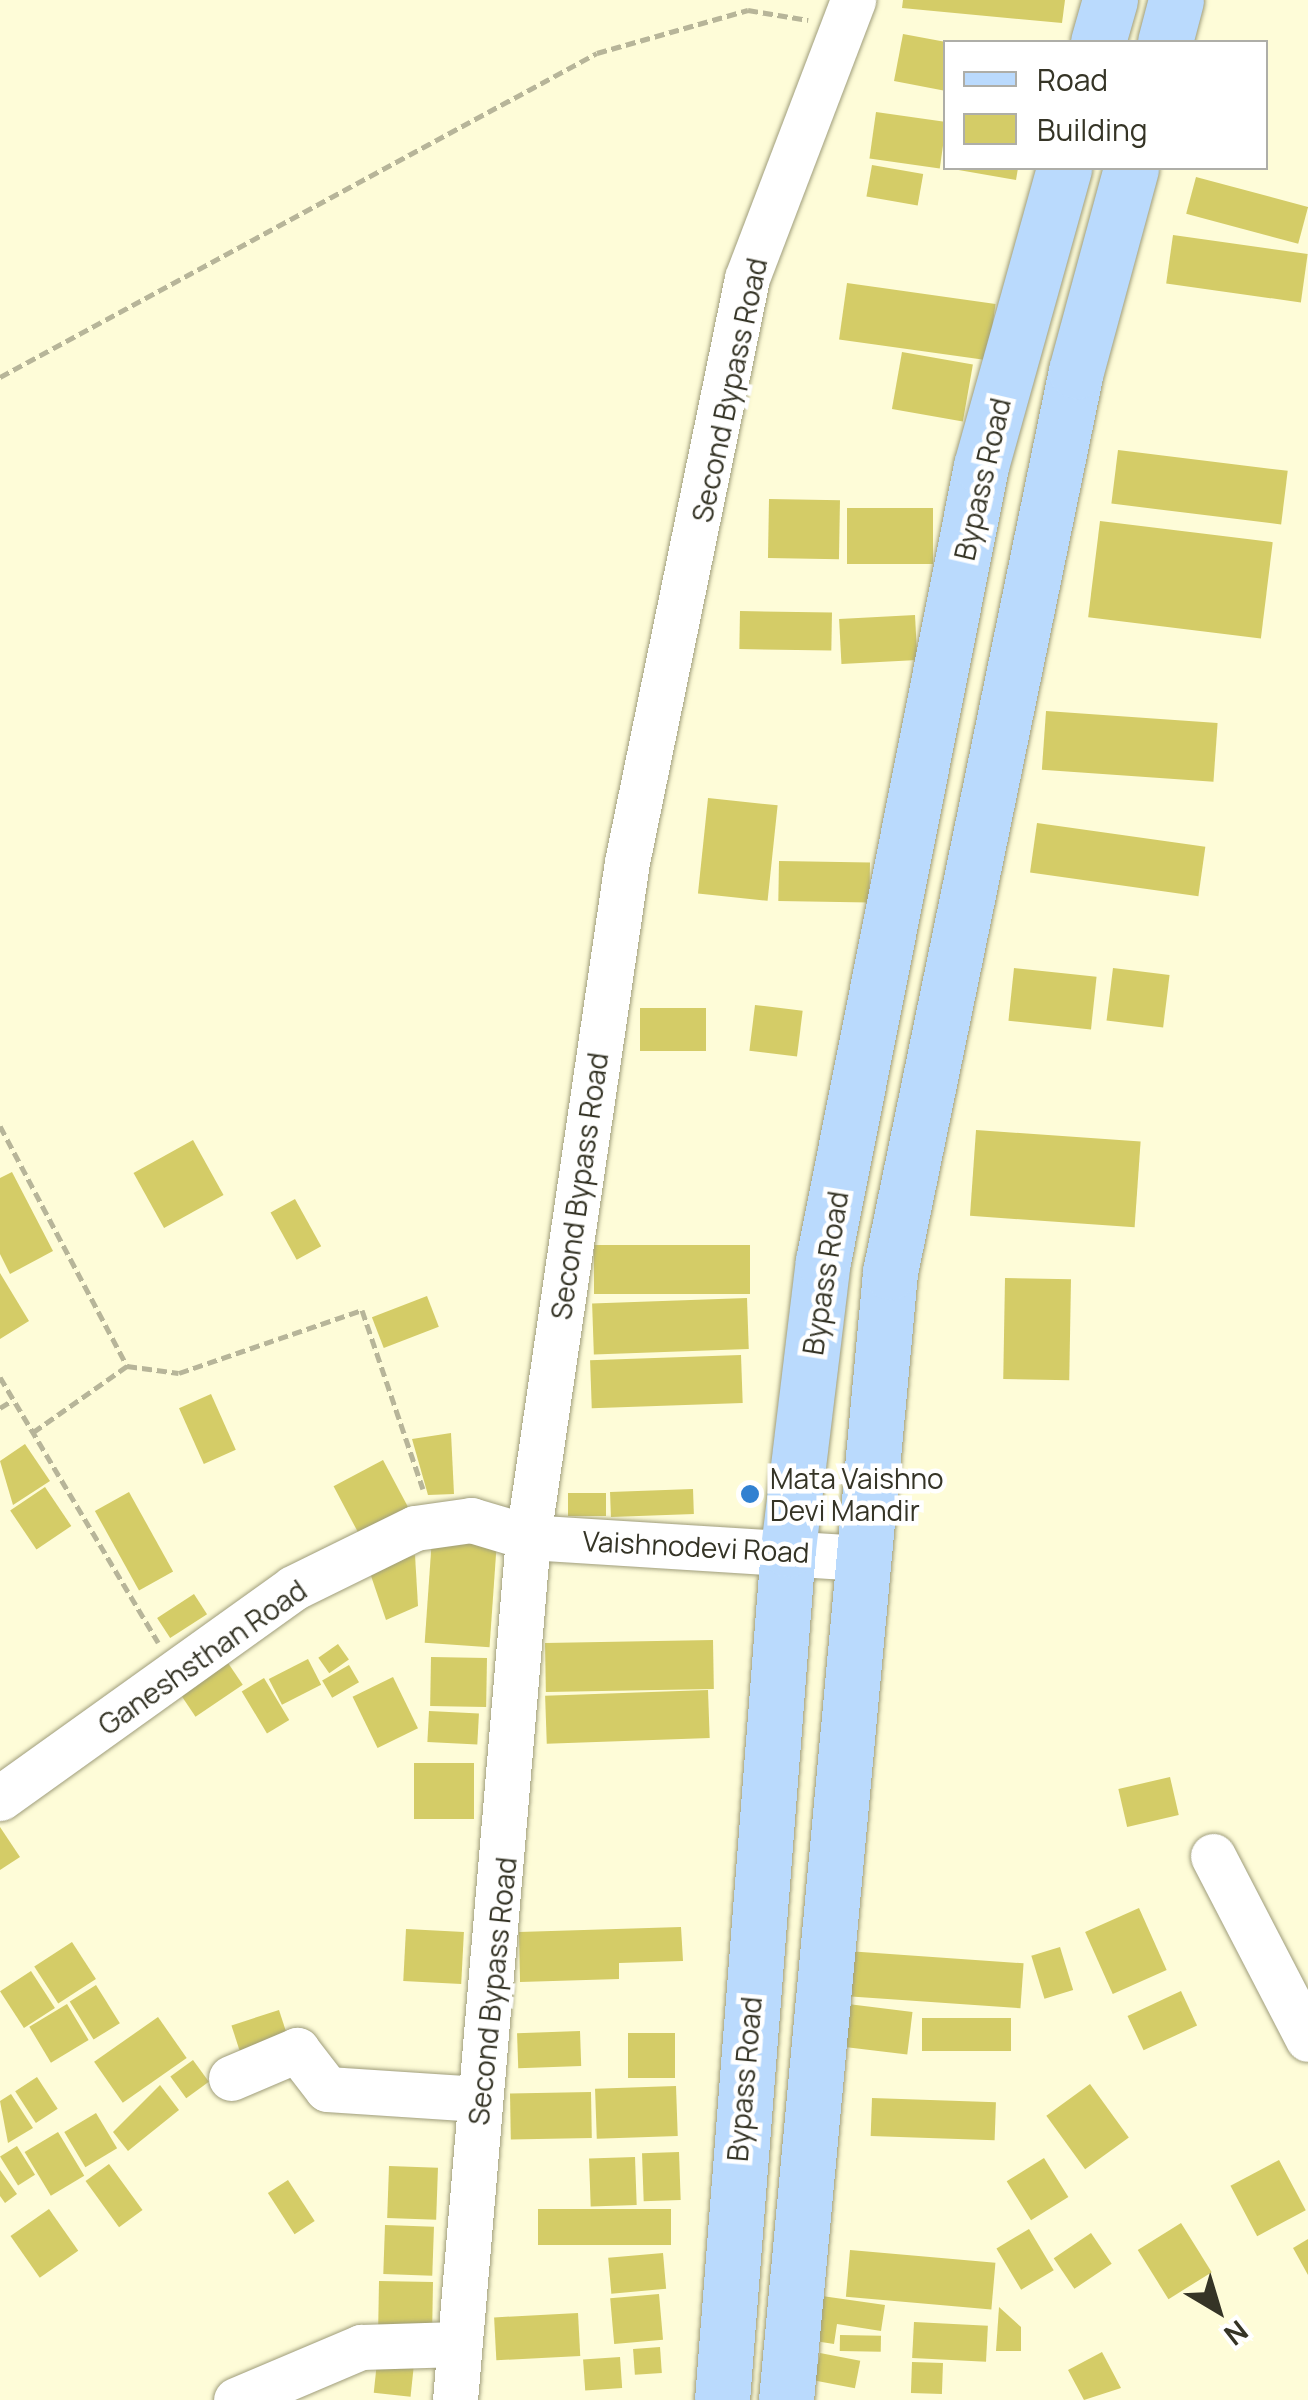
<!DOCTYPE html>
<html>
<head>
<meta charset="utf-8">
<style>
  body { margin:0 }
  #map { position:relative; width:1308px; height:2400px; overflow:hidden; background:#fefcd8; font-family:Manrope,sans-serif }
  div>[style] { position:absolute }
  .building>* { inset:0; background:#d4cc67; transform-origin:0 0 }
  .path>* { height:5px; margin-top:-2.5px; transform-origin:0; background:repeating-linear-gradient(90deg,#b7b599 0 10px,transparent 0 15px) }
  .roads { filter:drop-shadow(0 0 2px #9f9d7b) drop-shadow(0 0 2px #9f9d7b) }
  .minor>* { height:45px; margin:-22.5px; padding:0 22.5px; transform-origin:22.5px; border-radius:22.5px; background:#fff }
  .major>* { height:55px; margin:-27.5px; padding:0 27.5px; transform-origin:27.5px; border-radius:27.5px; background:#badafd }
  .dots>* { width:28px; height:28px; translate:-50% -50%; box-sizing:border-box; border:5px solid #fff; border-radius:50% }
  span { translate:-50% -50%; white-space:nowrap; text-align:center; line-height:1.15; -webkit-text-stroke:9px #fff; paint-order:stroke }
  .street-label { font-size:28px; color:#353426 }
  .poi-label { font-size:28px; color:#353426 }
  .left { translate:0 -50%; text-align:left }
  .legend { position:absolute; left:943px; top:40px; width:325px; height:130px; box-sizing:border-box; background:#fff; border:2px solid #aeaea8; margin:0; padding:12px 18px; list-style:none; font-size:30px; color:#353426 }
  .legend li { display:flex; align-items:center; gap:20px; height:50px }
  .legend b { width:50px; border:2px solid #aeaea8 }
  .north { position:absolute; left:1168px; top:2260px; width:100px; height:100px; -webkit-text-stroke:8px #fff; paint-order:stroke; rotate:142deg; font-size:28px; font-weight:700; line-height:40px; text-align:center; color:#353426 }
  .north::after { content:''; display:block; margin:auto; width:35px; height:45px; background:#353426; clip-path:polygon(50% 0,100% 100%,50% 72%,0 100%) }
</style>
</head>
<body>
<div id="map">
  <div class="building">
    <i style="clip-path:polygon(903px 0,1065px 0,1062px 23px,902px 8px)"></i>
    <i style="clip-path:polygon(903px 34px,946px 42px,946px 91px,894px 81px)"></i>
    <i style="left:876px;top:112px;width:71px;height:47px;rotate:8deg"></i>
    <i style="left:872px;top:165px;width:52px;height:32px;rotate:10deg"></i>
    <i style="clip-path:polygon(947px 168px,1018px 168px,1016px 180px)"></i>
    <i style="left:1196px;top:177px;width:116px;height:38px;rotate:15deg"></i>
    <i style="left:1173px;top:235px;width:136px;height:49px;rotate:8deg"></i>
    <i style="left:847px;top:283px;width:150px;height:57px;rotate:8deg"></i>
    <i style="left:902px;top:352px;width:72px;height:58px;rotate:10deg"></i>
    <i style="left:1118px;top:450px;width:171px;height:54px;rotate:7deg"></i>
    <i style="left:769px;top:499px;width:71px;height:59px;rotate:1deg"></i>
    <i style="left:933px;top:508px;width:56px;height:86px;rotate:90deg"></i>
    <i style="left:1100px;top:521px;width:174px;height:97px;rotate:7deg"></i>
    <i style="left:740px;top:611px;width:92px;height:38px;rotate:1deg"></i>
    <i style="left:915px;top:615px;width:45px;height:76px;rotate:87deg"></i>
    <i style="left:1046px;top:711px;width:172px;height:59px;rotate:4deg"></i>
    <i style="left:708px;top:798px;width:70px;height:96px;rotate:6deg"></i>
    <i style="left:1037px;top:823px;width:170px;height:50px;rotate:8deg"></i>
    <i style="left:779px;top:861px;width:91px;height:40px;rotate:1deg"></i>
    <i style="left:1014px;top:968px;width:83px;height:53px;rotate:6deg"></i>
    <i style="left:1113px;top:968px;width:57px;height:53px;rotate:7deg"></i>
    <i style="left:755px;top:1005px;width:48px;height:46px;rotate:7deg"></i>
    <i style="left:640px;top:1008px;width:66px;height:43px"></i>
    <i style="left:976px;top:1130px;width:165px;height:86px;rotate:4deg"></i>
    <i style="left:193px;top:1140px;width:63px;height:68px;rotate:61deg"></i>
    <i style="clip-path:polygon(12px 1172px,53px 1251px,10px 1274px,0 1254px,0 1178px)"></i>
    <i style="left:295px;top:1199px;width:54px;height:28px;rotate:61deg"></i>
    <i style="left:750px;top:1245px;width:49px;height:156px;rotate:90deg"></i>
    <i style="clip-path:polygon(0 1273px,29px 1321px,0 1339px)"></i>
    <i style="left:1005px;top:1278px;width:66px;height:101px;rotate:1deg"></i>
    <i style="left:427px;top:1296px;width:33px;height:59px;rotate:69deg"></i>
    <i style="left:747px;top:1298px;width:51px;height:155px;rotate:88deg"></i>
    <i style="left:741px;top:1355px;width:48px;height:151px;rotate:88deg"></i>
    <i style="left:211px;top:1394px;width:61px;height:35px;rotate:66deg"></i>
    <i style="clip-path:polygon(451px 1433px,454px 1494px,428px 1495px,412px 1439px)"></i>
    <i style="clip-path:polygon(25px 1444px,50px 1481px,13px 1505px,0 1461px)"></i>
    <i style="left:383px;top:1460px;width:55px;height:56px;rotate:62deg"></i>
    <i style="left:45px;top:1487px;width:47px;height:42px;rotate:56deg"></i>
    <i style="left:693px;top:1489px;width:25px;height:83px;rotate:88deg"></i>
    <i style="left:129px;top:1492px;width:91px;height:39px;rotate:61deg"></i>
    <i style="left:606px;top:1493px;width:23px;height:38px;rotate:90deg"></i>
    <i style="left:432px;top:1538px;width:65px;height:105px;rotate:4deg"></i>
    <i style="clip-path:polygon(415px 1555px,418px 1606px,386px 1620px,369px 1570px)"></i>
    <i style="left:194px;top:1594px;width:24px;height:44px;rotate:57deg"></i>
    <i style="left:713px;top:1640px;width:49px;height:168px;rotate:89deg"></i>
    <i style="left:338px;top:1644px;width:19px;height:24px;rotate:55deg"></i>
    <i style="left:431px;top:1657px;width:56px;height:49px;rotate:1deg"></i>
    <i style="left:308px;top:1659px;width:29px;height:44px;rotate:63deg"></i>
    <i style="left:226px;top:1660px;width:30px;height:57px;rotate:56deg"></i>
    <i style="left:349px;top:1665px;width:20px;height:31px;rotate:60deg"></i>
    <i style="left:393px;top:1677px;width:57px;height:45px;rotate:64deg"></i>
    <i style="left:264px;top:1678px;width:49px;height:26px;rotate:59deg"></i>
    <i style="left:708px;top:1690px;width:48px;height:163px;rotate:88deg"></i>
    <i style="left:429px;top:1711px;width:50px;height:31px;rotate:3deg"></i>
    <i style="left:414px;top:1763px;width:60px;height:56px"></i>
    <i style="left:1170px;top:1777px;width:39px;height:53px;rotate:77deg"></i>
    <i style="clip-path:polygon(0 1827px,20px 1857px,0 1870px)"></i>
    <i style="left:1139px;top:1908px;width:68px;height:59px;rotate:66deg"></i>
    <i style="clip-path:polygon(681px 1927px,683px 1961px,619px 1963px,619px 1979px,520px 1982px,519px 1932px)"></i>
    <i style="left:406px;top:1929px;width:58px;height:52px;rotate:3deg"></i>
    <i style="left:72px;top:1942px;width:44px;height:45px;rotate:57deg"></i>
    <i style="left:1060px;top:1947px;width:45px;height:30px;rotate:73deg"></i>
    <i style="left:847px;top:1951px;width:177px;height:45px;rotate:4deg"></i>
    <i style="left:31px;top:1971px;width:44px;height:37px;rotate:57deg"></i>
    <i style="left:96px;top:1985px;width:45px;height:31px;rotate:58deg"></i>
    <i style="left:1181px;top:1991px;width:38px;height:59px;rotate:65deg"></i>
    <i style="left:67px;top:2004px;width:42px;height:44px;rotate:59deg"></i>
    <i style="left:848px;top:2004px;width:65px;height:43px;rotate:7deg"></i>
    <i style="left:279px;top:2010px;width:41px;height:50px;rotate:72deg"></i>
    <i style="left:158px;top:2017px;width:50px;height:78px;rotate:55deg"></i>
    <i style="left:922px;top:2018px;width:89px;height:33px"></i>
    <i style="left:580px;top:2031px;width:35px;height:63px;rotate:88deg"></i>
    <i style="left:628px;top:2033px;width:47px;height:45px"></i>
    <i style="left:193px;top:2060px;width:27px;height:28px;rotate:54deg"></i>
    <i style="left:37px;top:2077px;width:38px;height:26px;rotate:57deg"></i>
    <i style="left:1090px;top:2084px;width:66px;height:54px;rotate:54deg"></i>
    <i style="clip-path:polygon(160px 2085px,179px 2110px,128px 2151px,113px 2132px)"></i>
    <i style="left:676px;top:2086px;width:50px;height:81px;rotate:88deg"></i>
    <i style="left:591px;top:2092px;width:46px;height:81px;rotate:89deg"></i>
    <i style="clip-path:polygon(11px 2094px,33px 2128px,8px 2143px,0 2101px)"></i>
    <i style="left:872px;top:2098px;width:124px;height:38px;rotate:2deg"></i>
    <i style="left:96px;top:2113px;width:41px;height:37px;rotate:59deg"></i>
    <i style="left:58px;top:2132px;width:51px;height:39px;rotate:59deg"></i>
    <i style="left:17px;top:2146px;width:34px;height:20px;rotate:58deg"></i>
    <i style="left:679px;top:2152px;width:48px;height:37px;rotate:88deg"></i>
    <i style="left:635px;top:2157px;width:48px;height:46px;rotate:88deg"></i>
    <i style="left:1044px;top:2158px;width:46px;height:44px;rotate:58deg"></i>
    <i style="left:1279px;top:2160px;width:57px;height:55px;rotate:62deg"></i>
    <i style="left:109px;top:2164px;width:57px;height:29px;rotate:54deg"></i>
    <i style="left:389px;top:2166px;width:49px;height:52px;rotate:2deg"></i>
    <i style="clip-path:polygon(0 2170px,17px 2194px,5px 2203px,0 2196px)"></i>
    <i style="left:288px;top:2180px;width:49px;height:24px;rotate:57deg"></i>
    <i style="left:49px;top:2209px;width:51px;height:47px;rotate:55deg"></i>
    <i style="left:671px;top:2209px;width:36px;height:133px;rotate:90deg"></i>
    <i style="left:1181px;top:2223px;width:58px;height:51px;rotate:58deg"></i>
    <i style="left:385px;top:2225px;width:49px;height:49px;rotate:2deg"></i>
    <i style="left:1029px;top:2229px;width:48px;height:38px;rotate:59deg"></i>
    <i style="left:1091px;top:2233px;width:37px;height:45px;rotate:56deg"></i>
    <i style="clip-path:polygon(1308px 2239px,1308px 2275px,1293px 2248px)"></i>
    <i style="left:850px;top:2250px;width:146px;height:47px;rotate:5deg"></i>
    <i style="left:663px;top:2253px;width:36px;height:55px;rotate:85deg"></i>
    <i style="left:379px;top:2281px;width:54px;height:53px;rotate:1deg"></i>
    <i style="left:659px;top:2294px;width:46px;height:49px;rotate:85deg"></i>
    <i style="clip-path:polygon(822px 2296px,885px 2305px,881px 2331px,837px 2324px,834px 2344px,815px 2341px)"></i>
    <i style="clip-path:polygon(999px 2307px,1021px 2327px,1021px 2351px,996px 2351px)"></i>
    <i style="left:578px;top:2313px;width:43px;height:84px;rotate:87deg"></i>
    <i style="left:914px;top:2322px;width:74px;height:36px;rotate:3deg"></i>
    <i style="left:840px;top:2335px;width:41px;height:16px;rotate:1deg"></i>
    <i style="left:660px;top:2347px;width:26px;height:27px;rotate:86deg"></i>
    <i style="clip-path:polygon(1102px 2352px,1121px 2388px,1084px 2400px,1068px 2370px)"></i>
    <i style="left:820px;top:2353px;width:41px;height:28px;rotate:11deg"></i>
    <i style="left:620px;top:2357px;width:31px;height:37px;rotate:86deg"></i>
    <i style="left:377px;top:2362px;width:37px;height:31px;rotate:6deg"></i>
    <i style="left:912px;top:2362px;width:31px;height:31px;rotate:2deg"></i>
  </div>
  <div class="path">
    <i style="left:0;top:377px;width:679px;rotate:-28.49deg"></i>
    <i style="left:597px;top:53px;width:157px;rotate:-15.9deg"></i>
    <i style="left:748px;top:10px;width:61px;rotate:9.5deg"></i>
    <i style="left:0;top:1126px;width:272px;rotate:62.1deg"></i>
    <i style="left:127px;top:1366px;width:116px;rotate:144.8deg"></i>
    <i style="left:127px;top:1366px;width:52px;rotate:7.7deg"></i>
    <i style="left:179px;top:1373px;width:194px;rotate:-19deg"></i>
    <i style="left:362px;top:1310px;width:189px;rotate:71.2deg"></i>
    <i style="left:0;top:1377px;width:309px;rotate:59.2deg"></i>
    <i style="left:0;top:1408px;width:15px;rotate:-32deg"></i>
  </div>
  <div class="roads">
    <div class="minor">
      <i style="left:0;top:1798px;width:360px;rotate:-35.6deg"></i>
      <i style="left:293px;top:1588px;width:136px;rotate:-26.2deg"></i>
      <i style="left:415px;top:1528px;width:57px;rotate:-8.1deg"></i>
      <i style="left:471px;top:1520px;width:59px;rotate:16.6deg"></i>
      <i style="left:528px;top:1537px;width:336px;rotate:3.6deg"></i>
      <i style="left:1213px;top:1856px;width:206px;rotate:62.6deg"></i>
      <i style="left:231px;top:2078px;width:72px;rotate:-23deg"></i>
      <i style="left:297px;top:2050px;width:49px;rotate:52.4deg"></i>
      <i style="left:327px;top:2089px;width:152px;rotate:3.8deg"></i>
      <i style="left:236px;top:2400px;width:136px;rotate:-23deg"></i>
      <i style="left:361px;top:2347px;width:97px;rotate:-1.8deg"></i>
      <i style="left:455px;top:2400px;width:866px;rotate:-85.16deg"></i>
      <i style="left:528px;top:1537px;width:682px;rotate:-81.66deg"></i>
      <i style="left:627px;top:862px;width:596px;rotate:-78.39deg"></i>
      <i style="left:747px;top:278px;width:298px;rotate:-69.1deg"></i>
    </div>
    <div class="major">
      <i style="left:1098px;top:42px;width:44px;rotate:-74.1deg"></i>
      <i style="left:1165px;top:42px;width:43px;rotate:-75.3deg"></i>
      <i style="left:722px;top:2400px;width:854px;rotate:-85.57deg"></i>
      <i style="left:788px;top:1549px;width:290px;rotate:-83.1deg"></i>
      <i style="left:823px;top:1261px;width:811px;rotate:-78.76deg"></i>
      <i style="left:981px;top:466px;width:309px;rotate:-74.4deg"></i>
      <i style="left:786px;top:2400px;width:1133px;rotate:-84.73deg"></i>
      <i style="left:890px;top:1272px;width:920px;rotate:-78.34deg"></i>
      <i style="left:1076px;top:371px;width:210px;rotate:-74.8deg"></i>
    </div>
  </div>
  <div class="dots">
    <i style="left:750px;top:1494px;background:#3181d1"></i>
  </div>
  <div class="street-label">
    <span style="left:729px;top:390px;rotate:-78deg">Second Bypass Road</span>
    <span style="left:982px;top:479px;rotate:-77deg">Bypass Road</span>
    <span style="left:579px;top:1186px;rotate:-82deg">Second Bypass Road</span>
    <span style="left:825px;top:1273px;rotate:-81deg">Bypass Road</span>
    <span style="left:696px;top:1546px;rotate:3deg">Vaishnodevi Road</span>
    <span style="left:202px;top:1657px;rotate:-35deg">Ganeshsthan Road</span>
    <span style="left:492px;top:1991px;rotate:-84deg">Second Bypass Road</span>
    <span style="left:744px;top:2079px;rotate:-85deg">Bypass Road</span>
  </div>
  <div class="poi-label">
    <span class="left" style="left:770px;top:1494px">Mata Vaishno<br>Devi Mandir</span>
  </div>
  <ul class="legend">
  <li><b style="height:12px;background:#badafd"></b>Road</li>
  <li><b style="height:28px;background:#d4cc67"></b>Building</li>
  </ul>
  <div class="north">N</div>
</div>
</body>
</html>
